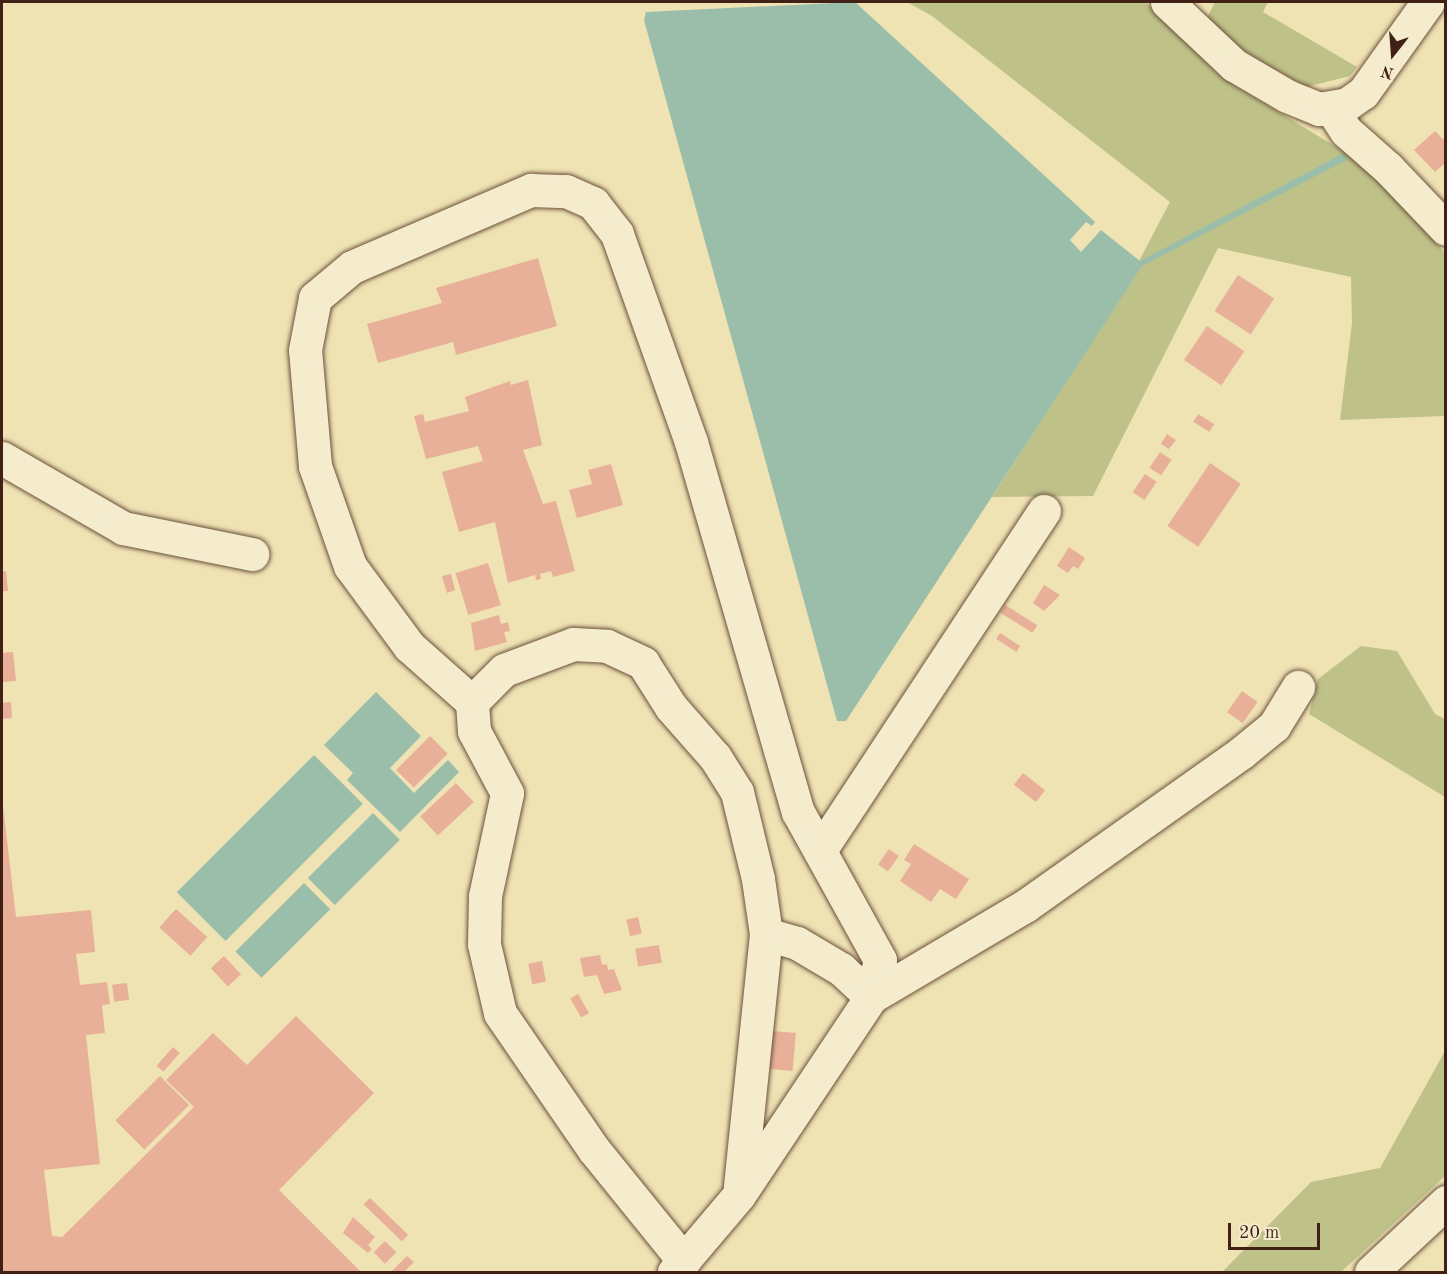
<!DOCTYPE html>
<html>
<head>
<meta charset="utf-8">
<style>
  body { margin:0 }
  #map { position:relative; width:1447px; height:1274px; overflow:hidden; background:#efe2b3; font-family:"Old Standard TT",serif }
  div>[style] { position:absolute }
  .green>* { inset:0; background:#bec289 }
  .water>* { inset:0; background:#9abea9; transform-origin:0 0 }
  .building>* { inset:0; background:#e8b098; transform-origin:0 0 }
  .roads { filter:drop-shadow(0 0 2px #6c513c) drop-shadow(0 0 2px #6c513c) }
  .minor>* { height:33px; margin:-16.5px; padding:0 16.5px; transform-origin:16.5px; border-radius:16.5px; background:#f5ecce }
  span { translate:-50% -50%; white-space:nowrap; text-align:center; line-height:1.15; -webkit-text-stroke:5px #f5ecce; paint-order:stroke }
  .frame { position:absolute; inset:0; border:3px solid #412115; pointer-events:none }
  .north { position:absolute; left:1363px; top:24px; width:60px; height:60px; -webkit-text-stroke:4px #f5ecce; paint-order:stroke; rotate:197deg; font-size:16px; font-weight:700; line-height:24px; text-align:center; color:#412115 }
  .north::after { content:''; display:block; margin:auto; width:21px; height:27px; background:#412115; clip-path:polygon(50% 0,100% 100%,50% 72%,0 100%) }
  .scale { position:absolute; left:1228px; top:1223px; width:92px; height:27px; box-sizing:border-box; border:3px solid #412115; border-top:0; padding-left:8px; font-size:18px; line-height:21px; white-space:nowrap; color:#412115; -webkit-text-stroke:4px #f5ecce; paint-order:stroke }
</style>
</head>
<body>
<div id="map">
  <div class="green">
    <i style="clip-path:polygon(907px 2px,1145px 2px,1221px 77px,1371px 168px,1445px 253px,1445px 416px,1340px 420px,1352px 323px,1351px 277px,1218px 248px,1093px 496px,992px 497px,1141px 266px,1139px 261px,1170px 202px,932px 16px)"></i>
    <i style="clip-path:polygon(1215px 2px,1268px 2px,1263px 12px,1357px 67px,1350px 76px,1306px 87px,1237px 47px,1207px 18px)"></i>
    <i style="clip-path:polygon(1361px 646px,1397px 651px,1435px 714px,1445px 719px,1445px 797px,1309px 714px,1318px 679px)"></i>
    <i style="clip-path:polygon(1445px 1051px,1445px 1176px,1341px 1272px,1222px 1272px,1311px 1182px,1380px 1168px)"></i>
  </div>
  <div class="water">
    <i style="clip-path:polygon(855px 2px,1095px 222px,1092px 226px,1086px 222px,1070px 240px,1081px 252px,1101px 230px,1140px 261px,1344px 153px,1347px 160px,1142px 266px,846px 721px,837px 721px,644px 20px,646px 12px)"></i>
    <i style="clip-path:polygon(376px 692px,421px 736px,390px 768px,414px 793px,448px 760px,459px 772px,400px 832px,347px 780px,353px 773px,324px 745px)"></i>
    <i style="left:314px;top:755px;width:69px;height:194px;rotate:45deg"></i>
    <i style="left:373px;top:813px;width:38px;height:92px;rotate:45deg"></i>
    <i style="left:304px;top:883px;width:37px;height:97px;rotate:45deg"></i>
  </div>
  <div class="building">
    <i style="clip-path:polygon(1435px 131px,1446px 142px,1446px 162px,1435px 172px,1414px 150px)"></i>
    <i style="clip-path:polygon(538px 258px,557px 326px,456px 355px,453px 342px,378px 363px,367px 324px,442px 303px,436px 288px)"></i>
    <i style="left:1238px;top:275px;width:43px;height:43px;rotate:33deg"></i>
    <i style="left:1207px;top:326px;width:45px;height:41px;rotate:34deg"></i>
    <i style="clip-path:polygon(528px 380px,542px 445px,523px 450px,543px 504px,556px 501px,575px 571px,553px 577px,551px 571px,540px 574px,541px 579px,536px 580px,535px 575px,508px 583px,495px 522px,459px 532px,442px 472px,483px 461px,478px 446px,426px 459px,414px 416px,423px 414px,425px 422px,469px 411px,465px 397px,510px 381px,511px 385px)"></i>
    <i style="left:1198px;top:414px;width:19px;height:9px;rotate:32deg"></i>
    <i style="clip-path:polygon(1167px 434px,1176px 440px,1169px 449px,1161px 444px)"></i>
    <i style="left:1160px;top:452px;width:14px;height:19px;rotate:34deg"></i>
    <i style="left:1210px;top:463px;width:37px;height:76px;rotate:34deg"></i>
    <i style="clip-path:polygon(611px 464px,623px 505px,577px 518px,569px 490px,592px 484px,588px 470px)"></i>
    <i style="left:1145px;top:474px;width:14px;height:22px;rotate:34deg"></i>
    <i style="clip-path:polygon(1069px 547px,1085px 558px,1078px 569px,1073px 566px,1068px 573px,1057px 566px)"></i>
    <i style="left:488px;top:563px;width:44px;height:34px;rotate:73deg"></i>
    <i style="clip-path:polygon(6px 571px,8px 591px,2px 591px,2px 572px)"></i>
    <i style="clip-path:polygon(451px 574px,455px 590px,447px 593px,442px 576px)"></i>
    <i style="clip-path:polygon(1044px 585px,1060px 595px,1044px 611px,1033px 603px)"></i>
    <i style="left:1005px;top:605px;width:38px;height:9px;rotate:32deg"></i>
    <i style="clip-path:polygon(499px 615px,501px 624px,508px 622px,510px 631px,504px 632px,507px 642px,475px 651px,471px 623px)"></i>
    <i style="left:1000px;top:633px;width:24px;height:7px;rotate:33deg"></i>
    <i style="clip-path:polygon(13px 652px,16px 681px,2px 682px,2px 653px)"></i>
    <i style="left:1242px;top:691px;width:19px;height:26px;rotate:35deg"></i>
    <i style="clip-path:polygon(11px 702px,12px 718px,2px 719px,2px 703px)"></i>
    <i style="left:430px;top:736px;width:25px;height:48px;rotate:45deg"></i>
    <i style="left:1023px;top:773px;width:28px;height:15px;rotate:38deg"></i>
    <i style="left:456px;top:783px;width:26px;height:49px;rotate:47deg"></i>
    <i style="clip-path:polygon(2px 797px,16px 917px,91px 910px,95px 952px,76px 954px,80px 985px,107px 982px,110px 1004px,102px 1005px,105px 1033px,86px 1035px,100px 1164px,44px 1170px,52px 1236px,62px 1237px,194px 1107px,166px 1080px,213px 1033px,247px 1065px,296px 1016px,374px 1093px,279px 1190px,361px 1272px,2px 1272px)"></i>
    <i style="clip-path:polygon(914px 844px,969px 879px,956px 899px,940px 889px,931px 902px,900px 881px,911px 864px,904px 860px)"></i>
    <i style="left:889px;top:849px;width:12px;height:19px;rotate:35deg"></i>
    <i style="left:176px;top:909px;width:42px;height:25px;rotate:42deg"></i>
    <i style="left:638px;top:917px;width:17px;height:12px;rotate:77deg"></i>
    <i style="left:659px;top:945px;width:18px;height:24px;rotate:81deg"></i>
    <i style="clip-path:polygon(600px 955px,602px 965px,607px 964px,608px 970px,614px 969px,622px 990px,604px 994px,597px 975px,584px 977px,580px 958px)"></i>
    <i style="left:224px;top:956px;width:25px;height:18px;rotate:47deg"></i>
    <i style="left:542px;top:961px;width:21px;height:14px;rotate:79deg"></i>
    <i style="left:127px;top:983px;width:17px;height:15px;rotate:83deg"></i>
    <i style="left:578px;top:994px;width:22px;height:9px;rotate:60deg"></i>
    <i style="left:772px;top:1031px;width:24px;height:38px;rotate:5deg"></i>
    <i style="left:173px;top:1047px;width:9px;height:25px;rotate:41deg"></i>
    <i style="left:160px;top:1076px;width:41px;height:63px;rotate:45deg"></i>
    <i style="left:370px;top:1198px;width:53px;height:9px;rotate:44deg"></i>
    <i style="clip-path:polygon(353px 1217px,375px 1237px,368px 1245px,372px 1249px,368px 1253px,343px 1233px)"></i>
    <i style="left:385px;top:1241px;width:16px;height:16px;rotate:45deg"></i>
    <i style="clip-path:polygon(407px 1256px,414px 1262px,404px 1272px,391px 1272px)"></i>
  </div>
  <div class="roads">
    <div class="minor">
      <i style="left:1167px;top:2px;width:92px;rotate:43.2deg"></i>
      <i style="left:1234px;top:65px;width:61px;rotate:30.3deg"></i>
      <i style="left:1287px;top:96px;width:35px;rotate:22deg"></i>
      <i style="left:1319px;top:109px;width:28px;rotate:-10deg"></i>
      <i style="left:1347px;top:104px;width:19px;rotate:-35deg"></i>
      <i style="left:1363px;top:93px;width:112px;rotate:-54.5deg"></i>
      <i style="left:1331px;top:108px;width:27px;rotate:57deg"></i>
      <i style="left:1346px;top:131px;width:56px;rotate:41.4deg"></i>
      <i style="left:1388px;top:168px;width:84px;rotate:46.4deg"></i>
      <i style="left:2px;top:458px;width:140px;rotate:30deg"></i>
      <i style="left:123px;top:528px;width:132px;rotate:11.4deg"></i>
      <i style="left:472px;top:702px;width:84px;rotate:-138.4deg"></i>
      <i style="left:409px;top:646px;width:99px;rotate:-126.4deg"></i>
      <i style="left:350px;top:566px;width:106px;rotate:-109.3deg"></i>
      <i style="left:315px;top:466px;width:116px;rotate:-94.9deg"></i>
      <i style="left:305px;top:350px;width:53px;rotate:-79.1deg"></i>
      <i style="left:315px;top:298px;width:48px;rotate:-40deg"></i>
      <i style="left:352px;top:267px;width:195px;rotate:-23.3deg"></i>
      <i style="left:531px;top:190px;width:35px;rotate:2deg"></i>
      <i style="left:566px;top:191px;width:30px;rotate:24deg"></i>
      <i style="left:593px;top:203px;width:39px;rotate:52deg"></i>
      <i style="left:617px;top:234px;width:221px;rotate:70.4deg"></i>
      <i style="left:691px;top:442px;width:385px;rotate:73.9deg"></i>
      <i style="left:798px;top:812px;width:169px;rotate:61deg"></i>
      <i style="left:880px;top:960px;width:38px;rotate:104deg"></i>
      <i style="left:871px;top:997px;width:238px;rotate:123.7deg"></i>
      <i style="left:739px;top:1195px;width:101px;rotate:130.2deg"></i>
      <i style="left:821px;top:849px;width:405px;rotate:-56.6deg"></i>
      <i style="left:766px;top:934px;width:32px;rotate:16deg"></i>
      <i style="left:797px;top:943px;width:51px;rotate:30.6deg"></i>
      <i style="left:841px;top:969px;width:41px;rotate:43deg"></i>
      <i style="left:871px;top:997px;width:179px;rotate:-30.6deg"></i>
      <i style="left:1025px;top:906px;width:265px;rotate:-35.3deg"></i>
      <i style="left:1241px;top:753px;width:43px;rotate:-39.3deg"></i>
      <i style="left:1274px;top:726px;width:46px;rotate:-58.4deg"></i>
      <i style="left:684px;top:1261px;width:143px;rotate:-129deg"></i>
      <i style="left:594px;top:1150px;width:166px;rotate:-124.5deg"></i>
      <i style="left:500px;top:1013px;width:71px;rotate:-103.1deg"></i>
      <i style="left:484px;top:944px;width:48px;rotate:-88.8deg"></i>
      <i style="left:485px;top:896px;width:105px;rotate:-77.9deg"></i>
      <i style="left:507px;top:793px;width:70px;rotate:-118deg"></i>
      <i style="left:474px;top:731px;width:29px;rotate:-94deg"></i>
      <i style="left:472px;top:702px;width:45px;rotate:-45deg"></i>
      <i style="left:504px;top:670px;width:74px;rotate:-20.6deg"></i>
      <i style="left:573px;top:644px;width:34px;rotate:3deg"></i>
      <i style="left:607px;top:646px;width:40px;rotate:25deg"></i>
      <i style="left:643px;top:663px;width:52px;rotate:57.5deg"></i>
      <i style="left:671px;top:707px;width:67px;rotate:48.7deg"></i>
      <i style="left:715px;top:757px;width:41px;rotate:57.8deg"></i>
      <i style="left:737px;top:792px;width:89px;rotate:76.4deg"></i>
      <i style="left:758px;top:879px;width:56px;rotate:81.7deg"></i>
      <i style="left:766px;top:934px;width:254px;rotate:95.9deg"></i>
      <i style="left:1371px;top:1272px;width:103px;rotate:-43deg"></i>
    </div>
  </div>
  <div class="frame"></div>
  <div class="north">N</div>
  <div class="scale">20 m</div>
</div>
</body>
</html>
